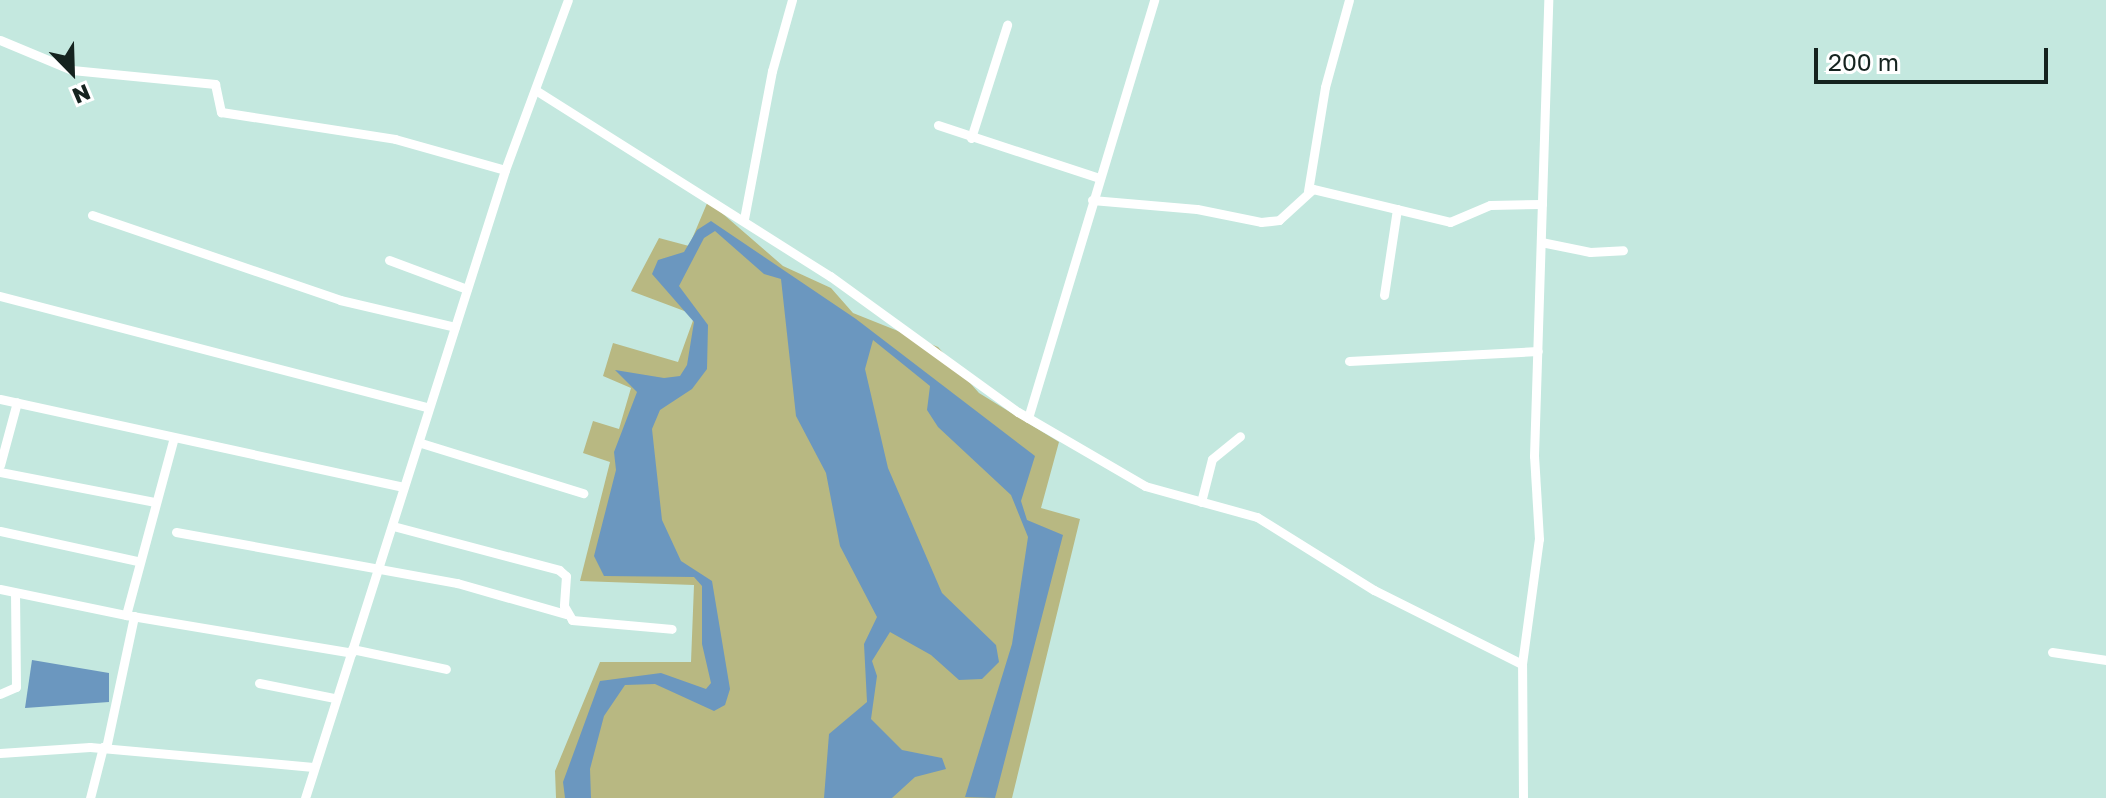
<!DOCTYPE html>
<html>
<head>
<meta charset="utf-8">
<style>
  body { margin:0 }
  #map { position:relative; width:2106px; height:798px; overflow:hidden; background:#c4e8df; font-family:"Golos Text",sans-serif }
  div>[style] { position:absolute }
  .green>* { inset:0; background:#b8b882 }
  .water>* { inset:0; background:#6b97bf }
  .minor>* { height:9px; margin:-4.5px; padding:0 4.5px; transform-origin:4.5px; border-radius:4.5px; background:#fff }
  span { translate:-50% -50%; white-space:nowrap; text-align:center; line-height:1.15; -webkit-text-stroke:7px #fff; paint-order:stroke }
  .north { position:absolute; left:32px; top:32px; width:80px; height:80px; -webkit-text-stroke:6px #fff; paint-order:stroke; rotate:157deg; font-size:22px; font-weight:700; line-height:32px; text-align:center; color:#15231f }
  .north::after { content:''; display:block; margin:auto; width:28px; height:36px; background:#15231f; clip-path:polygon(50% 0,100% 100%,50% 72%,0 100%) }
  .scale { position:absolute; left:1814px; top:48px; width:234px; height:36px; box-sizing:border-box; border:4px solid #15231f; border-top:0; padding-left:10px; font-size:24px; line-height:28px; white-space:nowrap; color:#15231f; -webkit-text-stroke:6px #fff; paint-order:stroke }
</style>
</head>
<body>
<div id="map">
  <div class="green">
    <i style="clip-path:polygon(708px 201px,783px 266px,831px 288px,853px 313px,938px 347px,979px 393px,1059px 442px,1041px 508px,1080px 519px,1012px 798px,556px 798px,555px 771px,600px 662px,691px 662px,694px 585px,580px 581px,610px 462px,583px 453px,593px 421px,619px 429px,631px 388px,603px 376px,613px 343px,678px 362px,695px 315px,631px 291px,659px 238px,689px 246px)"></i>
  </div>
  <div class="water">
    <i style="clip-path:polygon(711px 221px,856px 319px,1035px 456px,1021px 501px,1027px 520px,1063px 535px,995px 798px,965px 797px,1012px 644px,1028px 537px,1011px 495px,938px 427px,927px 410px,930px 386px,873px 340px,865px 369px,888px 468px,942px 593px,996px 645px,999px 662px,982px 679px,959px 680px,931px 655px,890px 632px,872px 661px,877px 676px,871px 719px,902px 750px,942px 758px,946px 769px,915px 777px,892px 798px,824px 798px,829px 734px,867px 702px,864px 644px,877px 617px,840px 546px,826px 473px,796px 416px,781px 279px,764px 274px,715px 231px,704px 238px,679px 286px,708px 325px,707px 369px,692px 389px,660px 410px,652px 429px,662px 520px,681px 561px,712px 581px,730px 689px,725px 705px,714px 711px,655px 684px,625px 685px,604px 716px,590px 769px,591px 798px,565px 798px,563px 782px,600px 681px,661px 673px,706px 689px,711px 683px,702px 644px,702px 586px,694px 577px,604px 576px,594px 556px,616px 470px,614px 452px,637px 392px,615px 370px,664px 378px,680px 376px,687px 365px,694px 322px,652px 274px,658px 260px,684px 252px,697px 230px)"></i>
    <i style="clip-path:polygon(32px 660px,109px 673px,109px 702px,25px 708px)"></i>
  </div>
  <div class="minor">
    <i style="left:0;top:40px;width:78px;rotate:22.6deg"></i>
    <i style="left:72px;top:70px;width:144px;rotate:5.6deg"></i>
    <i style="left:215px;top:84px;width:29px;rotate:78deg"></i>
    <i style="left:221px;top:112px;width:176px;rotate:8.8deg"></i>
    <i style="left:395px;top:139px;width:114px;rotate:15.7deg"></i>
    <i style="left:537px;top:91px;width:347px;rotate:32.3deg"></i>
    <i style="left:830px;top:276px;width:232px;rotate:35.9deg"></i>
    <i style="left:1018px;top:412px;width:147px;rotate:30.2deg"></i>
    <i style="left:1145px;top:486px;width:116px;rotate:15.5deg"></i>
    <i style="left:1257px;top:517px;width:138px;rotate:32deg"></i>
    <i style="left:1374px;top:590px;width:165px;rotate:26.6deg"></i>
    <i style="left:938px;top:125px;width:169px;rotate:18.2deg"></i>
    <i style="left:971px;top:138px;width:119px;rotate:-72.3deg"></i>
    <i style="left:1308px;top:191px;width:105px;rotate:-80.7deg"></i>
    <i style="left:1325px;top:87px;width:90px;rotate:-74.6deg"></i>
    <i style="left:1092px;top:200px;width:105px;rotate:4.9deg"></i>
    <i style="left:1197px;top:209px;width:65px;rotate:11.5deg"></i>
    <i style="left:1261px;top:222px;width:18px;rotate:-6deg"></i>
    <i style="left:1279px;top:220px;width:46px;rotate:-42.4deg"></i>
    <i style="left:1313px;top:189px;width:141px;rotate:13.5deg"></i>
    <i style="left:1450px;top:222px;width:43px;rotate:-23deg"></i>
    <i style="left:1490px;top:205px;width:52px;rotate:-1.1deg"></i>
    <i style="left:92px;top:215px;width:262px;rotate:18.9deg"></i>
    <i style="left:340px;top:300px;width:118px;rotate:13.2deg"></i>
    <i style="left:744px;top:219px;width:151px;rotate:-79.3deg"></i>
    <i style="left:772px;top:71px;width:74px;rotate:-74.3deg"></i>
    <i style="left:1541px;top:242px;width:50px;rotate:11.5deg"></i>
    <i style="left:1590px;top:252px;width:33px;rotate:-3deg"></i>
    <i style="left:389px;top:260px;width:83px;rotate:20.4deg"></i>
    <i style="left:1384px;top:295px;width:87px;rotate:-81.4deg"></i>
    <i style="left:0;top:296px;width:443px;rotate:14.6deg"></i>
    <i style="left:1349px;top:361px;width:189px;rotate:-3deg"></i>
    <i style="left:0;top:399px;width:413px;rotate:12.3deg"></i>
    <i style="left:1028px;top:418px;width:437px;rotate:-73.2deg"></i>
    <i style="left:421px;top:443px;width:170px;rotate:17.2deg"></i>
    <i style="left:0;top:465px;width:65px;rotate:-74.9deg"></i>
    <i style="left:0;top:472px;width:157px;rotate:11deg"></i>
    <i style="left:1201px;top:502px;width:44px;rotate:-75.7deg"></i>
    <i style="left:1212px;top:459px;width:36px;rotate:-39deg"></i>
    <i style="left:393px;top:526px;width:172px;rotate:14.8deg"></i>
    <i style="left:559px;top:570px;width:9px;rotate:41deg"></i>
    <i style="left:566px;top:576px;width:30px;rotate:94deg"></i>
    <i style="left:564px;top:606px;width:16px;rotate:60deg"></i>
    <i style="left:572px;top:620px;width:100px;rotate:5.1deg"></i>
    <i style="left:0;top:531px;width:141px;rotate:12.3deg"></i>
    <i style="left:176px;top:532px;width:286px;rotate:10.3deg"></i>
    <i style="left:457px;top:583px;width:113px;rotate:15.9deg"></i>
    <i style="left:0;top:589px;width:129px;rotate:11.7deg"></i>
    <i style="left:126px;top:615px;width:184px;rotate:-74.9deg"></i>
    <i style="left:126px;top:615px;width:229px;rotate:9.5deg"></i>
    <i style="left:352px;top:649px;width:96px;rotate:12deg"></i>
    <i style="left:2052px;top:652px;width:55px;rotate:8.4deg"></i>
    <i style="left:259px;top:683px;width:76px;rotate:11.3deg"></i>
    <i style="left:0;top:694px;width:17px;rotate:-24deg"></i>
    <i style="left:16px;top:687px;width:94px;rotate:-90.6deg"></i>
    <i style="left:106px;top:748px;width:135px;rotate:-78deg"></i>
    <i style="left:0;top:753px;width:90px;rotate:-3.8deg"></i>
    <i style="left:90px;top:747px;width:224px;rotate:5.1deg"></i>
    <i style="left:90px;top:798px;width:53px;rotate:-75.7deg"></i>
    <i style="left:305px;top:798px;width:659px;rotate:-72.33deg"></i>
    <i style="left:505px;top:170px;width:181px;rotate:-69.7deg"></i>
    <i style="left:1523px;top:798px;width:134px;rotate:-90.4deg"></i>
    <i style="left:1522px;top:664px;width:126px;rotate:-82.3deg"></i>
    <i style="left:1539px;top:539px;width:83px;rotate:-93.4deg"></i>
    <i style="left:1534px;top:456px;width:456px;rotate:-88.2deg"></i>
  </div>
  <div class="north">N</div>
  <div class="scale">200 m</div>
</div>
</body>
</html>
